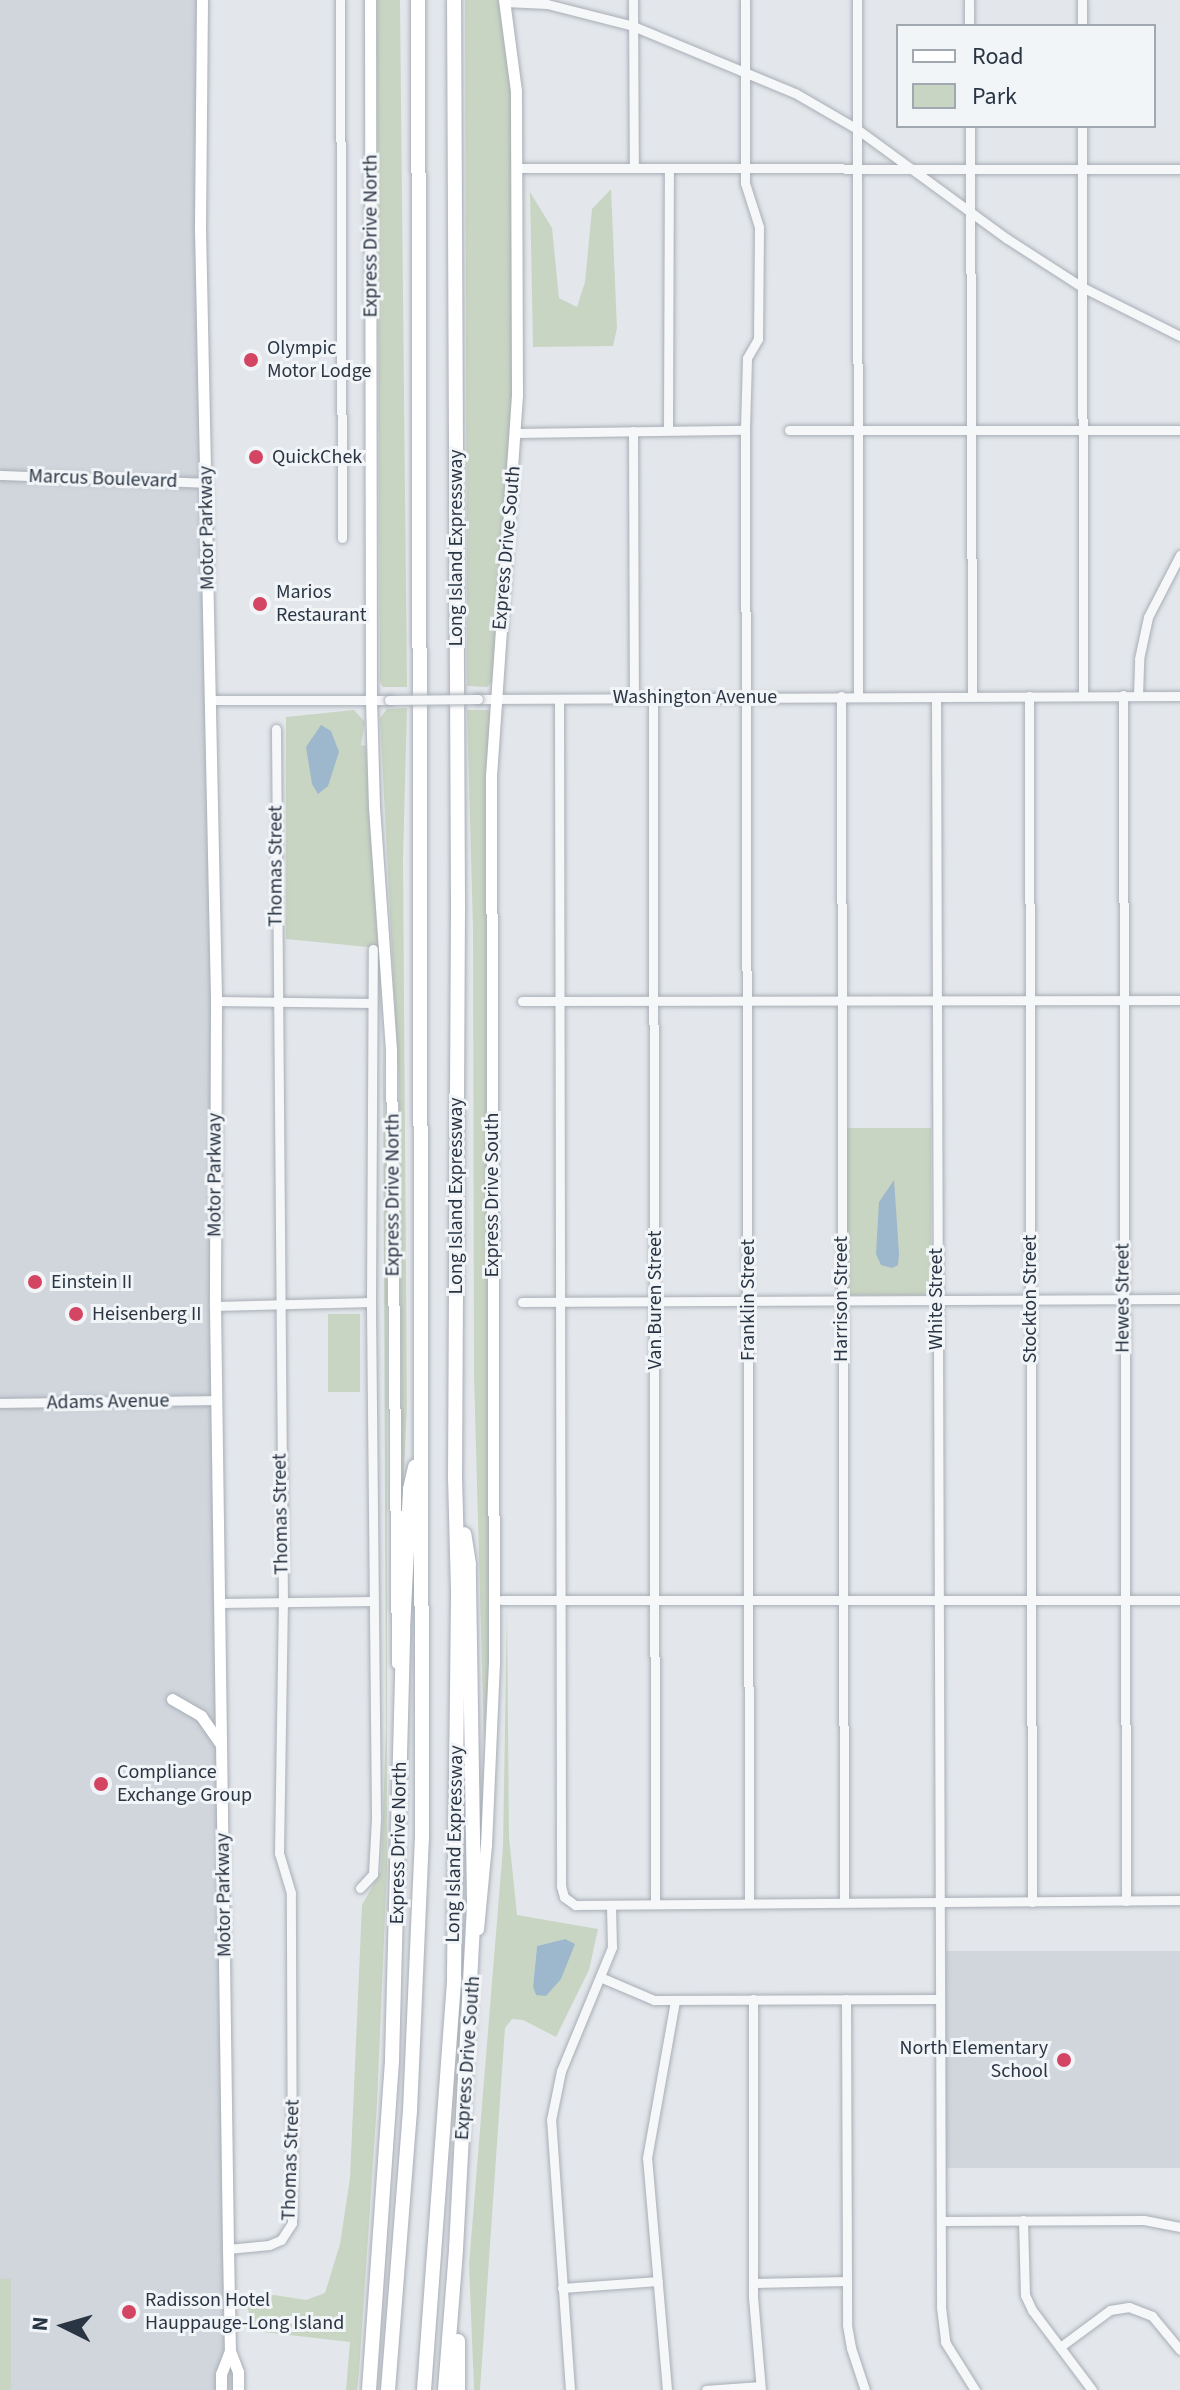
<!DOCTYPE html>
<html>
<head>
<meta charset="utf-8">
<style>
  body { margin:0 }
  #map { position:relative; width:1180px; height:2390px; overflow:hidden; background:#e3e7eb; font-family:"Source Sans 3",sans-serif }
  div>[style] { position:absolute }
  .built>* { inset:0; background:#d1d6dd; transform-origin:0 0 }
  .green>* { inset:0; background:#c9d5c3; transform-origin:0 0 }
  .water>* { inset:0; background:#9db7cc }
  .roads { filter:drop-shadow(0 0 2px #a8aeb6) drop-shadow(0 0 2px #a8aeb6) }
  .minor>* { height:9px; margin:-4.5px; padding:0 4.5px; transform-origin:4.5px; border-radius:4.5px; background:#f6f7f9 }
  .major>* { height:11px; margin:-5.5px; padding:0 5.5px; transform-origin:5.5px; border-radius:5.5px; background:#fff }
  .highway>* { height:14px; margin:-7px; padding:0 7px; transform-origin:7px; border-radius:7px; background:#fff }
  .bridges { filter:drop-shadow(0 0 2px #a8aeb6) drop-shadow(0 0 2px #a8aeb6) }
  .minor-bridge>* { height:9px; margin:-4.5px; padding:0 4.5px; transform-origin:4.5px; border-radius:4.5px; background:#f6f7f9 }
  .dots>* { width:22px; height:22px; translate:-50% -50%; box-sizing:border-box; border:4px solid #f2f5f8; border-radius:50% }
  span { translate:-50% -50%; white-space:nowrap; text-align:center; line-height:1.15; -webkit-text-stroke:6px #f2f5f8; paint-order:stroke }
  .street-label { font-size:20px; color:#2a3544 }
  .poi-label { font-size:20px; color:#2a3544 }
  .left { translate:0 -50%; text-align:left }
  .right { translate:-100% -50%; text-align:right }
  .legend { position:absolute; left:896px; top:24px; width:260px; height:104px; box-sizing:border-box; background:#f2f5f8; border:2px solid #a2a8b0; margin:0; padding:10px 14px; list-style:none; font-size:24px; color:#2a3544 }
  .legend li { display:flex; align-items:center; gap:16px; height:40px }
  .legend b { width:40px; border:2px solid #a2a8b0 }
  .north { position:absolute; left:24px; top:2286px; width:80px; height:80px; -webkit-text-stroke:6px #f2f5f8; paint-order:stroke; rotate:275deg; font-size:22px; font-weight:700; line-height:32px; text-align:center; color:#2a3544 }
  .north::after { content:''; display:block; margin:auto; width:28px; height:36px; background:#2a3544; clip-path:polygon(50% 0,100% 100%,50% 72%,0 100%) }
</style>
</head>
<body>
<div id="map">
  <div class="built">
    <i style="clip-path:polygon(0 0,202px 0,230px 2351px,234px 2390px,0 2390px)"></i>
    <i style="left:1180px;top:1951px;width:217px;height:234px;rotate:90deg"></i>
  </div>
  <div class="green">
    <i style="clip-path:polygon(377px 0,400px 0,407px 687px,383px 687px,380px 682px)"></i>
    <i style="clip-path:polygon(465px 0,501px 0,511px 76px,513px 419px,492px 682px,487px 687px,467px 686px)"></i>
    <i style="clip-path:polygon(611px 189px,617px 328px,613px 346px,533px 347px,530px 192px,552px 228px,559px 298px,577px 307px,585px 282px,592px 209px)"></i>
    <i style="clip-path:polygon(407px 708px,403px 860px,407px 1404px,402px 1513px,399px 1087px,380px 718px,387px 709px)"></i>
    <i style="clip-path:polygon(354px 710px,365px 722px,361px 745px,366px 746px,378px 948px,286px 939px,286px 717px)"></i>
    <i style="clip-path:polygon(467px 710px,489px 710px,490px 713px,490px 1655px,484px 1741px,474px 1374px,473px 929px)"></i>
    <i style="clip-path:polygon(383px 1033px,387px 1223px,387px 1869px,377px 2103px,359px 2372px,357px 2390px,346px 2390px,350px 2342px,253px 2331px,246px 2300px,274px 2295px,306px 2300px,325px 2293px,340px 2244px,350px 2178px,362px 1905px,381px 1871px,386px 1728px)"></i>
    <i style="left:846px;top:1128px;width:85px;height:167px"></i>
    <i style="left:360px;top:1314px;width:78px;height:32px;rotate:90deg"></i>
    <i style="clip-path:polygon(evenodd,507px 1607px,509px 1837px,517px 1915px,598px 1929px,589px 1970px,556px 2037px,523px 2020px,512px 2019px,505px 2028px,480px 2390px,474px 2390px,469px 2265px,503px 1847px,507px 1607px,565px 1939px,536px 1995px,533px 1987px,537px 1946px,565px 1939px)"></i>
    <i style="left:0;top:2279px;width:11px;height:111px"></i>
  </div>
  <div class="water">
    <i style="clip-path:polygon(321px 725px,331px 731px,339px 752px,328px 786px,318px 794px,312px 784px,306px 747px)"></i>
    <i style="clip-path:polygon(894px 1180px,899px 1254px,898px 1265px,892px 1268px,881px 1265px,876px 1254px,879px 1202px)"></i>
    <i style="clip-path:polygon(565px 1939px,575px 1944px,561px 1979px,546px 1996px,536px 1995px,533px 1987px,537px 1946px)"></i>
  </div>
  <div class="roads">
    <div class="minor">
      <i style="left:340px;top:0;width:538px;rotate:89.79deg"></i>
      <i style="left:633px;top:0;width:167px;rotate:89.7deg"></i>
      <i style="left:745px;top:0;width:183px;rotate:90deg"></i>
      <i style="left:745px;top:183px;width:46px;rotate:72.3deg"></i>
      <i style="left:759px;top:227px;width:112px;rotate:90.5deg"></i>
      <i style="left:758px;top:339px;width:22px;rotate:120deg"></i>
      <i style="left:747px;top:358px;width:72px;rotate:91.6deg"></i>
      <i style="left:745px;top:430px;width:1473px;rotate:89.84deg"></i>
      <i style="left:857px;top:0;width:697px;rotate:89.92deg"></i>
      <i style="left:969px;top:0;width:26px;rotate:90deg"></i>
      <i style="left:505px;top:2px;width:42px;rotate:2.7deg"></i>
      <i style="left:547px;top:4px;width:89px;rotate:14.3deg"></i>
      <i style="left:633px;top:26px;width:175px;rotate:22.5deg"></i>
      <i style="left:795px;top:93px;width:72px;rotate:30.1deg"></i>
      <i style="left:857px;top:129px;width:185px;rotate:36.2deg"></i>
      <i style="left:1006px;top:238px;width:90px;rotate:32.8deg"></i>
      <i style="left:1082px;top:287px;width:110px;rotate:26.6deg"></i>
      <i style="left:1082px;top:26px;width:26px;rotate:-90deg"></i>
      <i style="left:970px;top:126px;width:570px;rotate:89.8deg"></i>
      <i style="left:1082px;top:126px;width:570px;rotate:89.9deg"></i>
      <i style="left:517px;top:168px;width:663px;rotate:0.09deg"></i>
      <i style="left:668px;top:430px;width:262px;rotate:-89.8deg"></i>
      <i style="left:789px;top:430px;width:391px"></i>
      <i style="left:633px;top:431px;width:266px;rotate:89.8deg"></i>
      <i style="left:516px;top:433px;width:229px;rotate:-0.8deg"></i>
      <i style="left:0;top:475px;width:206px;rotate:2.2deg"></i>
      <i style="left:1123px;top:695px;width:1206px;rotate:89.86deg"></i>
      <i style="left:1138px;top:695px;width:36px;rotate:-88deg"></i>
      <i style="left:1139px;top:659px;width:43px;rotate:-77.9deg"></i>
      <i style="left:1148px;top:617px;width:70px;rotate:-62.7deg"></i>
      <i style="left:841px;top:696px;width:1206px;rotate:89.86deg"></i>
      <i style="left:1029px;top:696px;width:1206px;rotate:89.86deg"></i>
      <i style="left:653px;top:697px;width:1207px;rotate:89.91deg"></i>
      <i style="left:936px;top:697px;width:1610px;rotate:89.82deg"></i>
      <i style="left:941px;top:2307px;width:35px;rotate:83deg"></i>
      <i style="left:945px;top:2342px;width:57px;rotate:58deg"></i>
      <i style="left:478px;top:699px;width:702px;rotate:-0.24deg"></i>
      <i style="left:559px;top:699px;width:1187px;rotate:89.9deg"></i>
      <i style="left:561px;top:1886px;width:11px;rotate:75deg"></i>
      <i style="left:564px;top:1897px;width:14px;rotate:36deg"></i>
      <i style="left:575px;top:1905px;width:605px;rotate:-0.47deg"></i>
      <i style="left:210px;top:700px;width:179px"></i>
      <i style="left:216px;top:1001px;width:156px;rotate:0.7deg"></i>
      <i style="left:522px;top:1001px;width:658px;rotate:-0.09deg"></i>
      <i style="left:522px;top:1302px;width:658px;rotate:-0.26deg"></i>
      <i style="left:215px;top:1306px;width:156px;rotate:-1.5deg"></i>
      <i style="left:0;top:1403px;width:217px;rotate:-0.8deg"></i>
      <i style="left:502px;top:1600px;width:678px"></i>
      <i style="left:220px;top:1603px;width:154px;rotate:-0.7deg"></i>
      <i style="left:360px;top:1888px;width:19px;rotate:-47deg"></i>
      <i style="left:373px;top:1874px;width:56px;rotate:-86.9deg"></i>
      <i style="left:376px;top:1818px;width:516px;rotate:-90.56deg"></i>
      <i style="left:371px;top:1302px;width:353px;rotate:-89.7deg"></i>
      <i style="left:600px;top:1977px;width:59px;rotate:23.1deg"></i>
      <i style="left:654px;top:2000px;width:286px;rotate:-0.2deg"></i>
      <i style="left:753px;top:1999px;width:298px;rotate:90deg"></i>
      <i style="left:753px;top:2297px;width:93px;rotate:85.1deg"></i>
      <i style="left:846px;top:1999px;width:326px;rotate:89.8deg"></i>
      <i style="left:847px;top:2325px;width:23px;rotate:80deg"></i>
      <i style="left:851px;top:2348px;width:44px;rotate:71.6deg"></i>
      <i style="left:1023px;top:2220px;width:75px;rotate:88.5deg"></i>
      <i style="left:1025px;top:2295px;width:17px;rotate:65deg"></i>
      <i style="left:1032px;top:2310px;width:100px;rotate:53.1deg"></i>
      <i style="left:941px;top:2221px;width:203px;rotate:-0.3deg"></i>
      <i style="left:1144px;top:2220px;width:37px;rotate:11deg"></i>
      <i style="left:228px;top:2249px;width:41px;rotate:-5.6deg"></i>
      <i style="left:269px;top:2245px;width:13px;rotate:-23deg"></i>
      <i style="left:281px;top:2240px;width:20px;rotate:-57deg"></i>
      <i style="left:292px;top:2223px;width:330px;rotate:-90.2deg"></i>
      <i style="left:291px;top:1893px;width:42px;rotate:-106.7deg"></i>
      <i style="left:279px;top:1853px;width:250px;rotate:-89.1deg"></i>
      <i style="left:283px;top:1603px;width:874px;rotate:-90.46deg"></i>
      <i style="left:753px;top:2283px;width:94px;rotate:-1.2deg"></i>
      <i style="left:562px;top:2288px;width:96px;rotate:-4.2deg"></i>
      <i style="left:1060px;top:2347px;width:62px;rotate:-36.5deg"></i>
      <i style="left:1110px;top:2310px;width:19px;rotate:-9deg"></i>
      <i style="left:1129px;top:2307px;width:25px;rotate:21deg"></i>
      <i style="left:1152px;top:2316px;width:44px;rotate:50.5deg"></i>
      <i style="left:570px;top:2390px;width:271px;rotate:-94deg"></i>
      <i style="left:551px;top:2120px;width:50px;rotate:-78.5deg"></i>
      <i style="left:561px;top:2071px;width:134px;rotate:-67.6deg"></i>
      <i style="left:612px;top:1947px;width:42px;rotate:-91.4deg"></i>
      <i style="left:667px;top:2390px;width:233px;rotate:-94.9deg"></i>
      <i style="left:647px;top:2158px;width:159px;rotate:-79.9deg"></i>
      <i style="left:706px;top:2390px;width:54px;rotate:-4.2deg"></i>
    </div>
    <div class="major">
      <i style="left:202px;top:0;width:228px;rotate:90.5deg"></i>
      <i style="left:200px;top:228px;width:773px;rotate:88.81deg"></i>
      <i style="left:216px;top:1001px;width:305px;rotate:90.2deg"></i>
      <i style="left:215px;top:1306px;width:943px;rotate:89.21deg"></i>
      <i style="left:228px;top:2249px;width:102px;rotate:88.9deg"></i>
      <i style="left:230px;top:2351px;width:22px;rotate:69deg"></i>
      <i style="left:238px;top:2372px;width:18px;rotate:90deg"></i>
      <i style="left:370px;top:0;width:700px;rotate:89.92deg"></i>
      <i style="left:371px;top:700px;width:107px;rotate:88.4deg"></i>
      <i style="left:374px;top:807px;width:243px;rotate:86deg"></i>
      <i style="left:391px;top:1049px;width:614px;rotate:89.44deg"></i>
      <i style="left:172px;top:1699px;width:34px;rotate:30deg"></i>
      <i style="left:201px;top:1716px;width:33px;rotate:55deg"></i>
      <i style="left:478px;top:1929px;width:84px;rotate:-84.6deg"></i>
      <i style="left:486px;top:1845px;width:181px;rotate:-87.5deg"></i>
      <i style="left:494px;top:1664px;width:888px;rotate:-90.19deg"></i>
      <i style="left:491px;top:776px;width:383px;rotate:-86.1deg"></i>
      <i style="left:517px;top:394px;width:303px;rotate:-90.2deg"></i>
      <i style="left:516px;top:91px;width:92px;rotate:-97.5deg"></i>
      <i style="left:221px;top:2390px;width:16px;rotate:-90deg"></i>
      <i style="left:221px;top:2374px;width:25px;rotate:-69deg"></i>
    </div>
    <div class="highway">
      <i style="left:458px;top:2341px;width:49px;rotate:90deg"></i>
      <i style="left:369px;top:2390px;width:331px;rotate:-86deg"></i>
      <i style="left:392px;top:2060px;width:431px;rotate:-88.5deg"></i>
      <i style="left:403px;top:1629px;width:140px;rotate:-87.1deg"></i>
      <i style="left:410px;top:1489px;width:23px;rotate:-77deg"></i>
      <i style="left:388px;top:2390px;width:280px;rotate:-85.5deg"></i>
      <i style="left:410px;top:2111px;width:273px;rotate:-87.5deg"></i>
      <i style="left:422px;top:1838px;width:1838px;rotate:-90.12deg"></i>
      <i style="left:424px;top:2390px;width:414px;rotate:-85.8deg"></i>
      <i style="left:454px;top:1977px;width:386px;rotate:-89.4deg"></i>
      <i style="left:458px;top:1591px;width:112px;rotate:-91.5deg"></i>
      <i style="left:455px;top:1479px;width:572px;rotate:-89.7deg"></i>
      <i style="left:458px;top:907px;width:907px;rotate:-90.25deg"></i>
      <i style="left:445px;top:2390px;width:141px;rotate:-85.5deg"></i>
      <i style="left:456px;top:2249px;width:349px;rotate:-87deg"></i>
      <i style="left:474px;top:1900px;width:336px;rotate:-90.9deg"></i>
      <i style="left:469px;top:1564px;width:30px;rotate:-99deg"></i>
    </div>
  </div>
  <div class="bridges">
    <div class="minor-bridge">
      <i style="left:389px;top:700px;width:89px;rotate:-0.6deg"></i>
    </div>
  </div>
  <div class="dots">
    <i style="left:251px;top:360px;background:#d34563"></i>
    <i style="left:256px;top:457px;background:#d34563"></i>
    <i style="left:260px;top:604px;background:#d34563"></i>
    <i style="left:35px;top:1282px;background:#d34563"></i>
    <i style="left:76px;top:1314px;background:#d34563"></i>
    <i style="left:101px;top:1784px;background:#d34563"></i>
    <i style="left:1064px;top:2060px;background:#d34563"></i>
    <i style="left:129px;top:2312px;background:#d34563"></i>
  </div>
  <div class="street-label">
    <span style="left:371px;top:236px;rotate:-90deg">Express Drive North</span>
    <span style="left:103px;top:479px;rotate:2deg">Marcus Boulevard</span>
    <span style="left:207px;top:528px;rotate:-91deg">Motor Parkway</span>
    <span style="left:456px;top:548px;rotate:-90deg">Long Island Expressway</span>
    <span style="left:507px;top:548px;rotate:-85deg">Express Drive South</span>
    <span style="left:695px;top:697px">Washington Avenue</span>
    <span style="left:276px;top:866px;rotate:-90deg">Thomas Street</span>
    <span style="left:215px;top:1175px;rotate:-90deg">Motor Parkway</span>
    <span style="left:393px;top:1195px;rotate:-90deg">Express Drive North</span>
    <span style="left:492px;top:1195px;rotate:-90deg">Express Drive South</span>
    <span style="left:456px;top:1196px;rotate:-90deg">Long Island Expressway</span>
    <span style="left:1123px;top:1298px;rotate:-90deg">Hewes Street</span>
    <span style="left:841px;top:1299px;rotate:-90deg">Harrison Street</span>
    <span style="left:936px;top:1299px;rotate:-90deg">White Street</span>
    <span style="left:1030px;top:1299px;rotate:-90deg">Stockton Street</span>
    <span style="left:655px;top:1300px;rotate:-90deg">Van Buren Street</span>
    <span style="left:748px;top:1300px;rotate:-90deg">Franklin Street</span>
    <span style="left:108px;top:1402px;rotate:-1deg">Adams Avenue</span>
    <span style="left:281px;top:1514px;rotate:-91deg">Thomas Street</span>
    <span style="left:399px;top:1843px;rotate:-89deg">Express Drive North</span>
    <span style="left:455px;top:1844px;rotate:-89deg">Long Island Expressway</span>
    <span style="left:224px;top:1895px;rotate:-91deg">Motor Parkway</span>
    <span style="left:468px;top:2058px;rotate:-86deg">Express Drive South</span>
    <span style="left:291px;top:2160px;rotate:-88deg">Thomas Street</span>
  </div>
  <div class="poi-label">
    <span class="left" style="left:267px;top:360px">Olympic<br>Motor Lodge</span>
    <span class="left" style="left:272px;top:457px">QuickChek</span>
    <span class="left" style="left:276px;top:604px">Marios<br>Restaurant</span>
    <span class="left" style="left:51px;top:1282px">Einstein II</span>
    <span class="left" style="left:92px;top:1314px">Heisenberg II</span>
    <span class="left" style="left:117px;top:1784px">Compliance<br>Exchange Group</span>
    <span class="right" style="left:1048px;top:2060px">North Elementary<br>School</span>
    <span class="left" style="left:145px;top:2312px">Radisson Hotel<br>Hauppauge-Long Island</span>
  </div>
  <ul class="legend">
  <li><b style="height:10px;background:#fff"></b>Road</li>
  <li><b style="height:22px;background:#c9d5c3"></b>Park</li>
  </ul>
  <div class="north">N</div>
</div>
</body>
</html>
